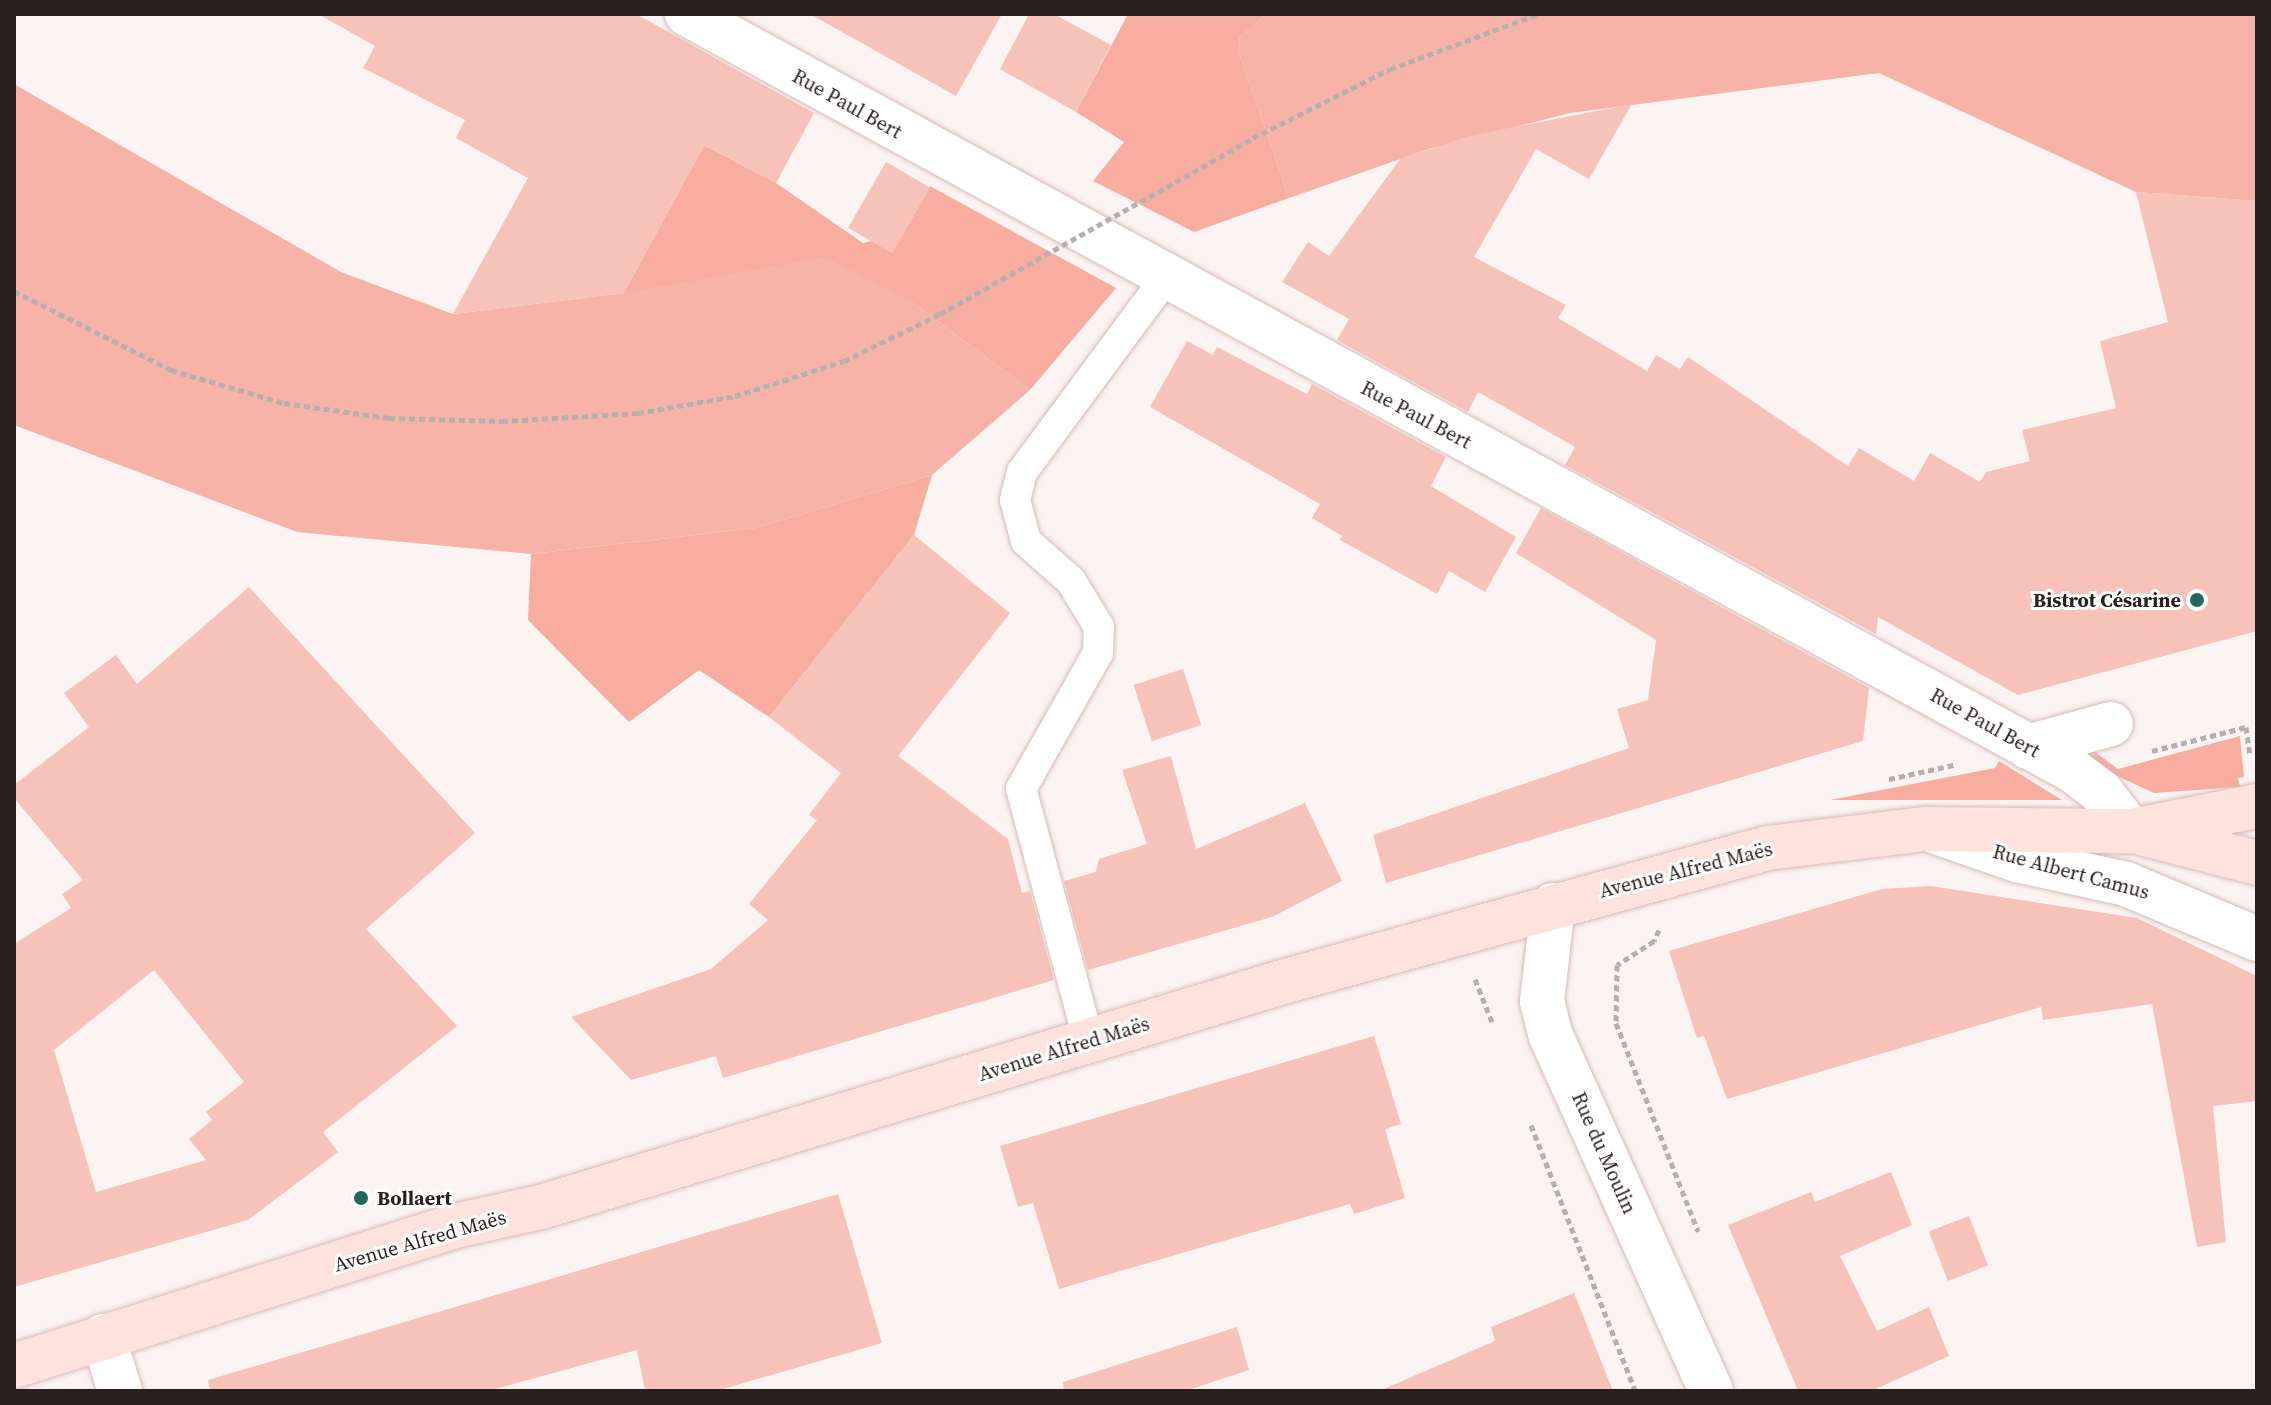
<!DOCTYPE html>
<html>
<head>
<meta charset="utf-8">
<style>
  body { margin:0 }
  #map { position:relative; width:2271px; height:1405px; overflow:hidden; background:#fbf4f3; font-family:"Source Serif 4",serif }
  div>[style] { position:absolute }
  .green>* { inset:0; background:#f7ada0 }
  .forest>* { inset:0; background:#f7b3a8 }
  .building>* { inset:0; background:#f7c2ba; transform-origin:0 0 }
  .path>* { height:5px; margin-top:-2.5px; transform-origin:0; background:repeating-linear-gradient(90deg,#b7afad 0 6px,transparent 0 10px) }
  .roads { filter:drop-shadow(0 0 2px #d8bab5) drop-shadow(0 0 2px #d8bab5) }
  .service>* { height:30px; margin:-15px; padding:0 15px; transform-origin:15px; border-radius:15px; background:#fff }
  .minor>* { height:44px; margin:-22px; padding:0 22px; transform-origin:22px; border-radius:22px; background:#fff }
  .secondary>* { height:44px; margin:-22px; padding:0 22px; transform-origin:22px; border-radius:22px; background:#fee2dd }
  .path-bridge>* { height:5px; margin-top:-2.5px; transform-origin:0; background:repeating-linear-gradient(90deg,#b7afad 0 6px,transparent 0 10px) }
  .dots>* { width:22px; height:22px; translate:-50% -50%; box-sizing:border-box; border:4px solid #fff; border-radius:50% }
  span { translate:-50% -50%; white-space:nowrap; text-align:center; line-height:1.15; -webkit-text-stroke:6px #fff; paint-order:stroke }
  .street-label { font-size:20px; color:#2a1f1d }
  .poi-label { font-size:20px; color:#2a1f1d; font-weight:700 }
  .right { translate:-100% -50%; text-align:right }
  .left { translate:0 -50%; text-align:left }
  .frame { position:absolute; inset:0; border:16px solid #2a1f1d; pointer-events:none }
</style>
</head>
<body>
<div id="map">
  <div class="green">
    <i style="clip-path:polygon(1128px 14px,1267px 14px,1240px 37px,1238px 50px,1289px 198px,1194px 232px,1093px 181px,1124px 142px,1076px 112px)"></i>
    <i style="clip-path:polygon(704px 145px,776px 183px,863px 243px,872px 241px,892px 253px,930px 186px,1116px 288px,1030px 390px,915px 304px,874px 286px,624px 293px)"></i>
    <i style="clip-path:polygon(932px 475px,914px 535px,769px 717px,699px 670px,629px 722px,528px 620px,531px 554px,756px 528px)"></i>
    <i style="clip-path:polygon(2240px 736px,2244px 777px,2238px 778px,2240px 787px,2154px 793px,2076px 757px,2088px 747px,2118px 769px)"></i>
    <i style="clip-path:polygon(1999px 761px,2062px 800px,1830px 800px,1995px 768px)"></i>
  </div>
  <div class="forest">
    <i style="clip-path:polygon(1267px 14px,2257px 14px,2257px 201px,2136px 192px,1879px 73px,1570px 113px,1432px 148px,1289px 198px,1238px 50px,1240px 37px)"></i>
    <i style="clip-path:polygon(14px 84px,341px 272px,453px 314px,624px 293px,825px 257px,915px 304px,1030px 390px,932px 475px,756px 528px,531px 554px,297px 532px,14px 425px)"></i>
  </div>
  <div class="building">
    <i style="clip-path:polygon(318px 14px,636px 14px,814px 113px,776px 183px,704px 145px,624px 293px,453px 314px,528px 178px,456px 138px,465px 120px,363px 68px,375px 46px)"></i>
    <i style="clip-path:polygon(810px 14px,1002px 14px,956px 96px)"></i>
    <i style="clip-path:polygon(1029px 14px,1054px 14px,1111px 45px,1076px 112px,1000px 69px)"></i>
    <i style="clip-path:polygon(1632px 104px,1589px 179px,1536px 149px,1474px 257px,1566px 305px,1558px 318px,1647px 371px,1656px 355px,1680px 369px,1688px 357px,1848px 466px,1859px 448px,1914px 481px,1930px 453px,1980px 482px,1986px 472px,2030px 461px,2022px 430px,2116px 408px,2100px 341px,2168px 322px,2136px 192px,2257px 201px,2257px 631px,2018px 695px,1878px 617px,1876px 634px,1565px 465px,1575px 447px,1478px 392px,1468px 412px,1337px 340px,1349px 319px,1282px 282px,1308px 242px,1329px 256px,1400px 159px,1469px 136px)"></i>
    <i style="left:886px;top:162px;width:51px;height:76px;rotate:30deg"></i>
    <i style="clip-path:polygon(1187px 341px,1213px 355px,1217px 347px,1307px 394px,1312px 384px,1446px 457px,1431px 486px,1516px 537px,1485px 592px,1449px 571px,1437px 594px,1340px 540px,1342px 536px,1312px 518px,1320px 504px,1150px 407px)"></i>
    <i style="clip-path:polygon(1541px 508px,1869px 688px,1863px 741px,1386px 883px,1373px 835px,1629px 748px,1617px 709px,1648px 700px,1656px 640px,1516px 553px)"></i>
    <i style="clip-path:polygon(914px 535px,1010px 613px,898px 756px,1008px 839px,1022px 893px,1030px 891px,1054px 980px,723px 1078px,716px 1056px,631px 1080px,571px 1017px,711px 969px,768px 920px,749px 904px,817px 820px,809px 815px,841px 773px,769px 717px)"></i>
    <i style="clip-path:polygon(evenodd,249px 587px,475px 833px,366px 929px,457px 1026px,323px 1132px,338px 1152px,248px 1220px,14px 1287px,14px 944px,71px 908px,62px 894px,83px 880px,14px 798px,14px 785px,89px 727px,64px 693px,116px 655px,137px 684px,249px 587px,154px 970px,244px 1082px,206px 1112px,212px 1120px,189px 1139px,206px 1160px,96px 1192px,54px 1050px,154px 970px)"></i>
    <i style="left:1183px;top:669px;width:59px;height:52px;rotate:72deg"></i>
    <i style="clip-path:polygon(1171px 756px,1196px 849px,1305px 803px,1342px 881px,1272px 917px,1088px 970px,1064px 881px,1096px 872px,1099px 859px,1147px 844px,1122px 770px)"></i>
    <i style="clip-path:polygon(1931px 886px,2137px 918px,2257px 976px,2257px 1101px,2213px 1106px,2226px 1242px,2197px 1247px,2152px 1004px,2043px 1020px,2041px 1007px,1727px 1099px,1704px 1036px,1697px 1038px,1669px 951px,1882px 889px)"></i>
    <i style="clip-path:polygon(1374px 1036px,1401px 1124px,1385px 1129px,1405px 1198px,1354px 1214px,1350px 1204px,1059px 1289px,1033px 1203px,1018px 1207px,1000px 1146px)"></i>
    <i style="clip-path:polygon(1891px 1172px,1912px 1225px,1840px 1256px,1877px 1331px,1929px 1307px,1949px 1356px,1871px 1391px,1798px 1391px,1728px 1225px,1811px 1192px,1815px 1202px)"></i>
    <i style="clip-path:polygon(838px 1194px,882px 1343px,716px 1391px,645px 1391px,637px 1350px,488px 1391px,210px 1391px,208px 1380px)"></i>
    <i style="left:1969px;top:1216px;width:53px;height:43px;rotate:69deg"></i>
    <i style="clip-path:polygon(1574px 1293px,1613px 1391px,1379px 1391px,1495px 1341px,1491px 1327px)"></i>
    <i style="clip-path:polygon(1237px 1327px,1249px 1370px,1185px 1391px,1064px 1391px,1063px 1382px)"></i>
  </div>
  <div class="path">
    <i style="left:1253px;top:138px;width:153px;rotate:-26.7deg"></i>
    <i style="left:1390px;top:69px;width:159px;rotate:-20.3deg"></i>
    <i style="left:14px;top:291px;width:176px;rotate:26.7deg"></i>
    <i style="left:171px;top:370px;width:118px;rotate:16.3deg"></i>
    <i style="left:284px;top:403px;width:106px;rotate:8.1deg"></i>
    <i style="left:389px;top:418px;width:113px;rotate:1.5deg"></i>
    <i style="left:502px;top:421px;width:136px;rotate:-3.4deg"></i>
    <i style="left:638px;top:413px;width:98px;rotate:-9.9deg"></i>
    <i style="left:735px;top:396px;width:114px;rotate:-17.8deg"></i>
    <i style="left:844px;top:361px;width:107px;rotate:-26.1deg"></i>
    <i style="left:2152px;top:751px;width:97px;rotate:-14.3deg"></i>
    <i style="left:2246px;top:727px;width:29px;rotate:82deg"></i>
    <i style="left:1889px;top:779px;width:66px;rotate:-12.3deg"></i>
    <i style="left:1659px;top:930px;width:12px;rotate:114deg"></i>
    <i style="left:1654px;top:941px;width:44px;rotate:147deg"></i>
    <i style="left:1617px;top:965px;width:58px;rotate:91deg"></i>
    <i style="left:1616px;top:1023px;width:224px;rotate:68.5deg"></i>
    <i style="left:1475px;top:979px;width:46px;rotate:68.4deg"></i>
    <i style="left:1531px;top:1125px;width:286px;rotate:68.6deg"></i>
  </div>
  <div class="roads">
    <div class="service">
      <i style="left:1089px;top:1042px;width:262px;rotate:-105deg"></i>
      <i style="left:1021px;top:789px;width:156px;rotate:-60.5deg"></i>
      <i style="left:1098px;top:653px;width:26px;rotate:-88deg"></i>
      <i style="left:1099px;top:627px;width:54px;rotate:-121.3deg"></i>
      <i style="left:1071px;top:581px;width:60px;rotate:-138.4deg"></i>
      <i style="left:1026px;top:541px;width:42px;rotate:-105deg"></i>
      <i style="left:1015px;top:500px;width:29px;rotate:-76deg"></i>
      <i style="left:1022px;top:472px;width:240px;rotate:-53.5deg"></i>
    </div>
    <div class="minor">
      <i style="left:687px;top:14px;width:1578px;rotate:28.63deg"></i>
      <i style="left:2072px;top:770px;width:36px;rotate:37deg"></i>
      <i style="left:2101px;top:792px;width:49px;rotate:52.4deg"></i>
      <i style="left:2028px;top:747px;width:86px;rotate:-15.5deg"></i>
      <i style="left:1936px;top:832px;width:86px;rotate:19.1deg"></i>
      <i style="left:2017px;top:860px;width:112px;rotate:12.4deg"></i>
      <i style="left:2126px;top:884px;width:142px;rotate:22.8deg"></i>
      <i style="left:1553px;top:905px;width:97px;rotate:96.5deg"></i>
      <i style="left:1542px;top:1001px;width:36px;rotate:76deg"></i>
      <i style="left:1551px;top:1036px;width:389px;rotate:65.7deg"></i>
      <i style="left:103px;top:1336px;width:58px;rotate:72.8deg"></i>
    </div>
    <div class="secondary">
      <i style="left:2145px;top:834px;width:116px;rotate:14.5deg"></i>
      <i style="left:14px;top:1366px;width:467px;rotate:-17.6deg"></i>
      <i style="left:459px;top:1225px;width:84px;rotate:-12.4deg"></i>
      <i style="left:541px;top:1207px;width:779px;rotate:-16.88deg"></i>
      <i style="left:1286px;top:981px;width:500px;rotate:-15.43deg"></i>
      <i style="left:1768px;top:848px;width:159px;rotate:-6.9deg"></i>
      <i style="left:1926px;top:829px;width:205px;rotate:0.6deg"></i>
      <i style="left:2131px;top:831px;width:128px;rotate:-11.2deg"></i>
    </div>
  </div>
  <div class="path-bridge">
    <i style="left:940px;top:314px;width:359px;rotate:-29.3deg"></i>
  </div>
  <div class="dots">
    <i style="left:2197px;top:600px;background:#22695c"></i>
    <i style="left:361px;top:1198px;background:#22695c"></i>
  </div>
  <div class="street-label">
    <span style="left:847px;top:104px;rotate:29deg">Rue Paul Bert</span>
    <span style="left:1416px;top:415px;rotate:28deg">Rue Paul Bert</span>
    <span style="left:1985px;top:723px;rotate:29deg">Rue Paul Bert</span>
    <span style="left:1686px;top:870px;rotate:-14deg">Avenue Alfred Maës</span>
    <span style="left:2071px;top:872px;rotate:15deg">Rue Albert Camus</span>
    <span style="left:1064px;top:1049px;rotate:-17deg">Avenue Alfred Maës</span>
    <span style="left:1604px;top:1153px;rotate:66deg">Rue du Moulin</span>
    <span style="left:420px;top:1241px;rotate:-16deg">Avenue Alfred Maës</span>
  </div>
  <div class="poi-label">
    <span class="right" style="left:2181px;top:600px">Bistrot Césarine</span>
    <span class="left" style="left:377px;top:1198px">Bollaert</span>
  </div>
  <div class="frame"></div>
</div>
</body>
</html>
